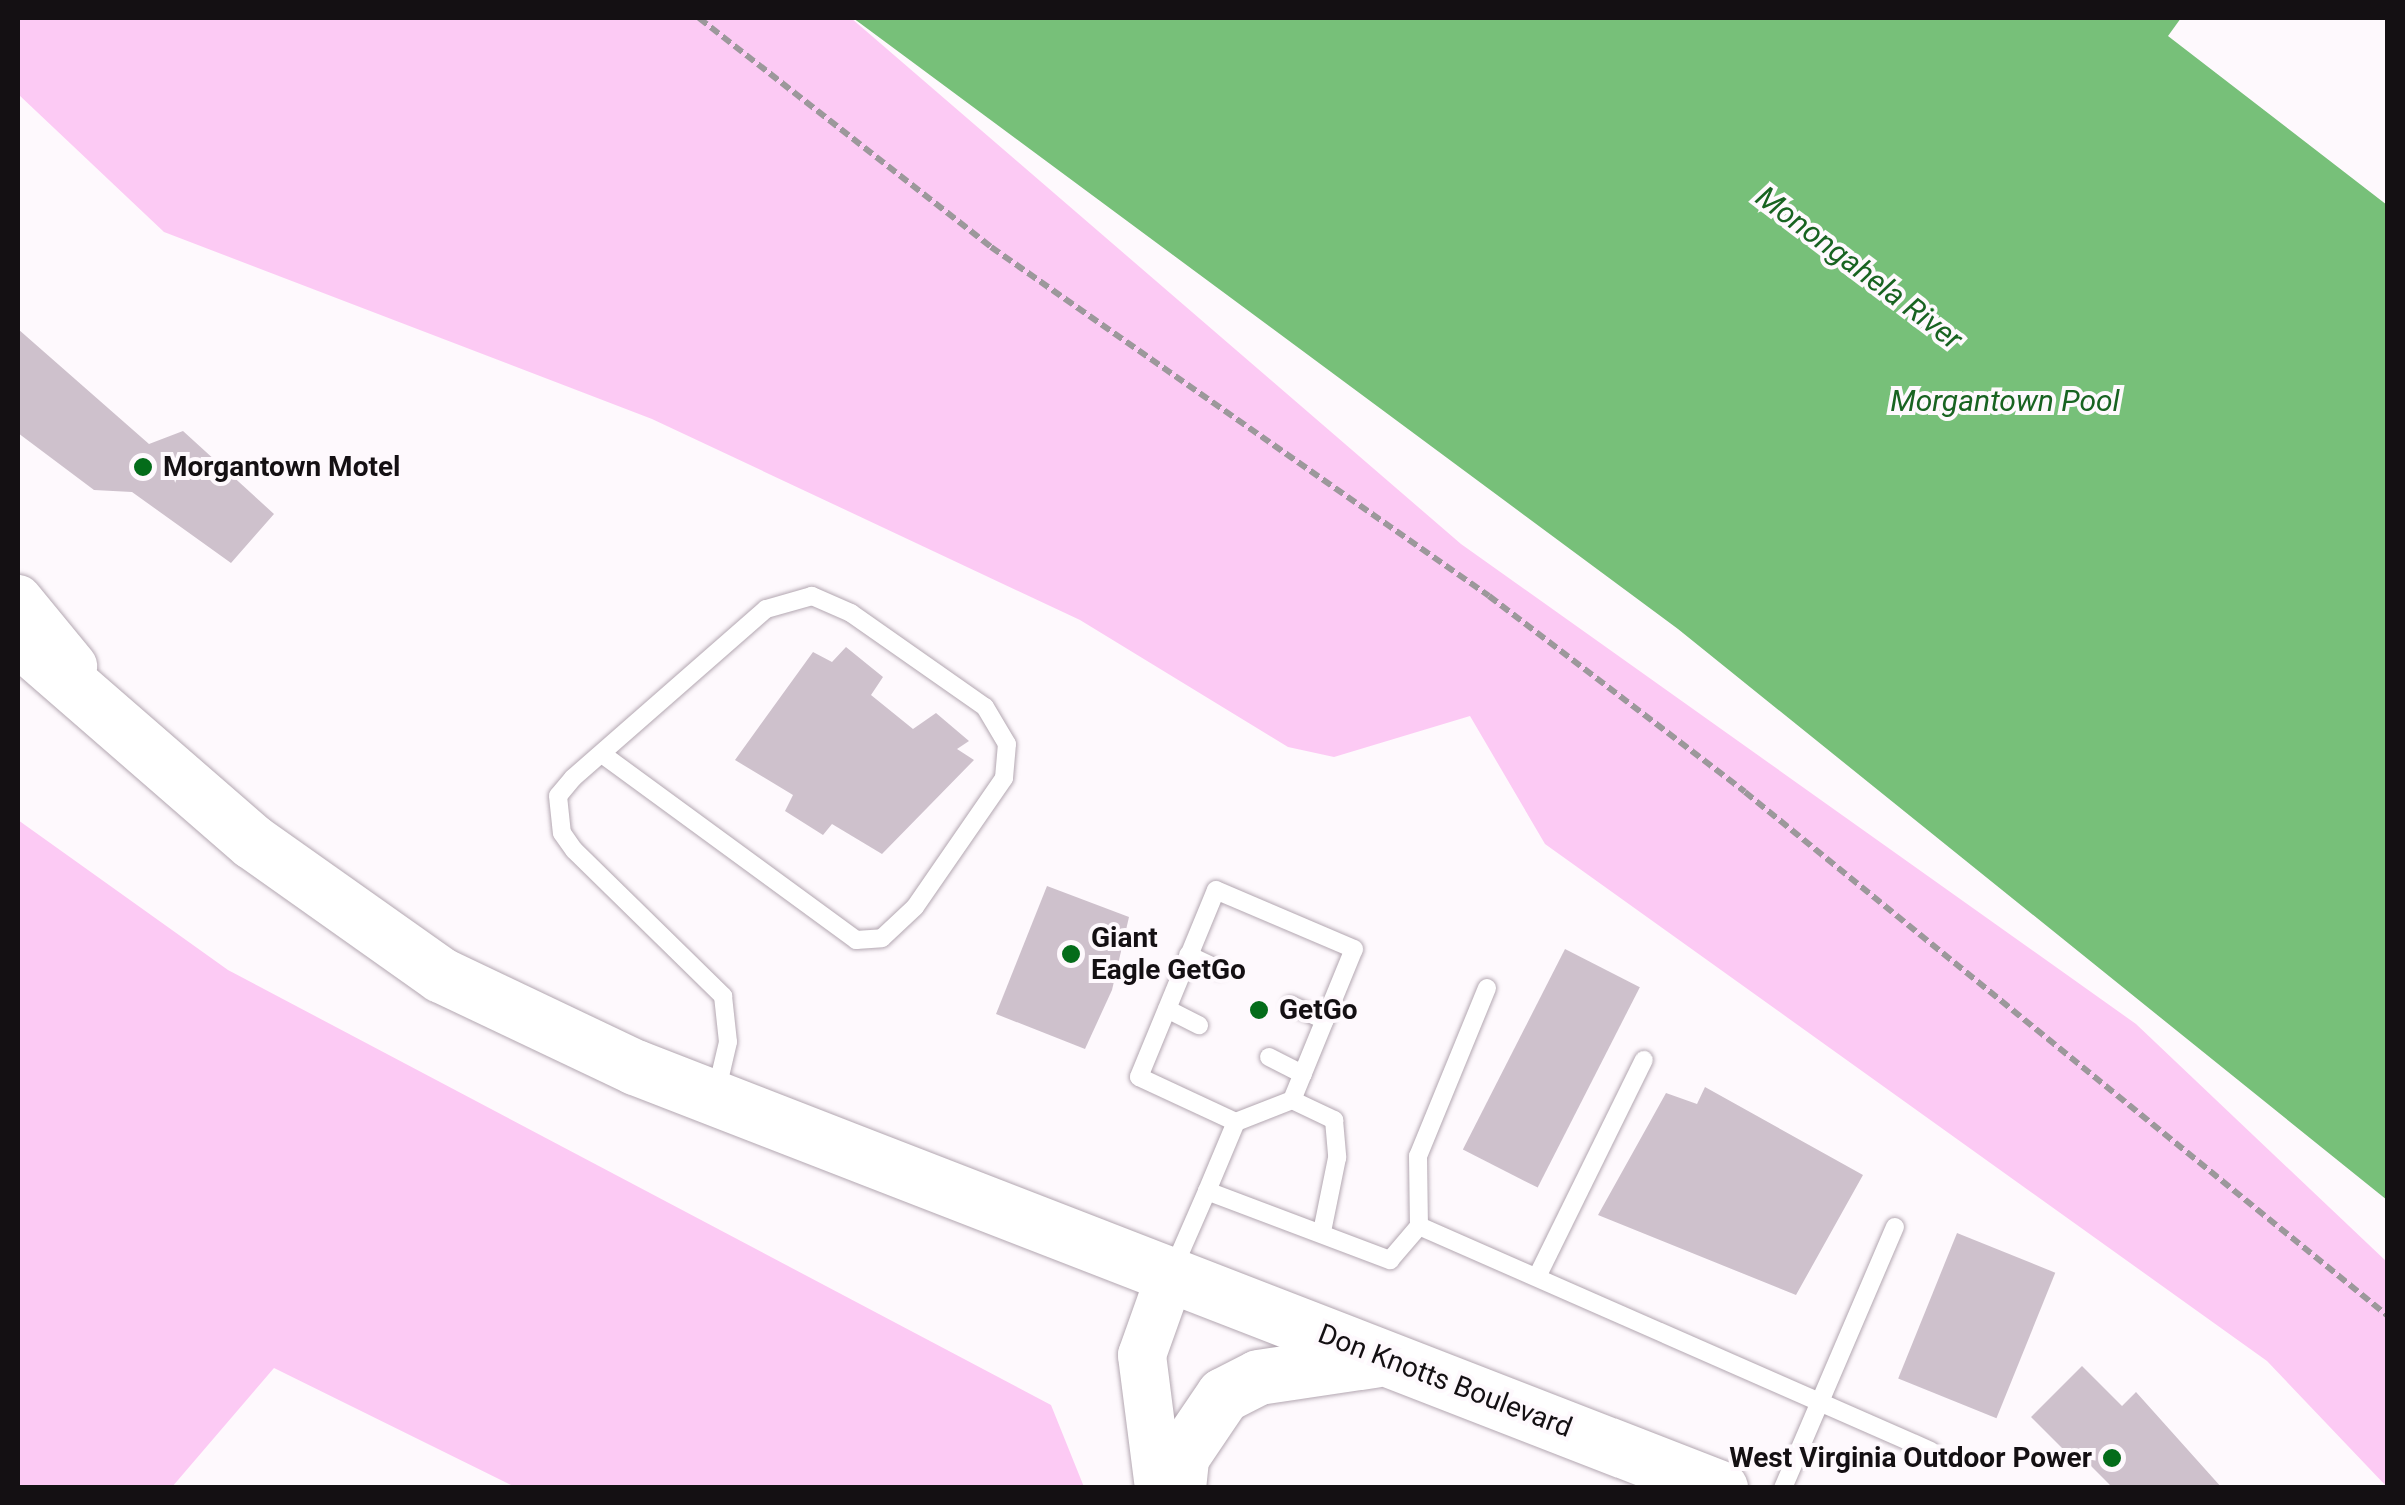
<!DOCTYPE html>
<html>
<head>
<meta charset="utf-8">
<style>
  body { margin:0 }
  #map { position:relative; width:2405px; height:1505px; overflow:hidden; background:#fef9fd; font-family:Roboto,sans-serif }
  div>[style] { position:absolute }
  .green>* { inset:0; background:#fccaf4 }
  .water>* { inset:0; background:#77c079 }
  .building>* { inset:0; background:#cec1cc; transform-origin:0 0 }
  .path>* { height:6px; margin-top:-3px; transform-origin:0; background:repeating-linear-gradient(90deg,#9c989b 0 10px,transparent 0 15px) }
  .roads { filter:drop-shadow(0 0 2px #b3a7b1) drop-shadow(0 0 2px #b3a7b1) }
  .service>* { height:18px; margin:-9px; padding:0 9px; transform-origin:9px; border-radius:9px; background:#fff }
  .secondary>* { height:48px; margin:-24px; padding:0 24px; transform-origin:24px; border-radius:24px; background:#fff }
  .primary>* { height:55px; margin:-27.5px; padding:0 27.5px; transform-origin:27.5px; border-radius:27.5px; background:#fff }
  .dots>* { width:28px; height:28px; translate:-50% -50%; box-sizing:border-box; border:5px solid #fef9fd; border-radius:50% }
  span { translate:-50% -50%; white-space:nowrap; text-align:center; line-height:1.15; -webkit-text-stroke:8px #fef9fd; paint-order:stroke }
  .poi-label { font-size:28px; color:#141013; font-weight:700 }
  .left { translate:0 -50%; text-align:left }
  .right { translate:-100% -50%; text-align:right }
  .street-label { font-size:28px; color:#141013 }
  .water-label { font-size:30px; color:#186321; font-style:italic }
  .frame { position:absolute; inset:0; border:20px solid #141013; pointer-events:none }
</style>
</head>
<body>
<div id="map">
  <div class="green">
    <i style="clip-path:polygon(18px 18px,851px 18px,1461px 544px,2136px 1024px,2387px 1262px,2387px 1487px,2267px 1361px,1545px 844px,1470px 716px,1334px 757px,1288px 747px,1080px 620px,652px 419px,164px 232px,18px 94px)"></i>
    <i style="clip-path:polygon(18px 820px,228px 970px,1051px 1405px,1084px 1487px,515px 1487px,274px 1368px,172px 1487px,18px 1487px)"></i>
  </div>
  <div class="water">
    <i style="clip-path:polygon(853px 18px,2181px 18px,2168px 36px,2387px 205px,2387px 1200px,1678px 629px)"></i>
  </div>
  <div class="building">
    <i style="clip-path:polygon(18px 329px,149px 444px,183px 431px,274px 514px,231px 563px,132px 492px,94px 490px,18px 433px)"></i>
    <i style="clip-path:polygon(846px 647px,883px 677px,871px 695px,913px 729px,936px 713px,969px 741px,957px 749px,974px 760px,882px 854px,832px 824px,823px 835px,785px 811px,793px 795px,735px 760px,813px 652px,832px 662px)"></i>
    <i style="clip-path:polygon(1047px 886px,1129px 917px,1112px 990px,1085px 1049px,996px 1014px)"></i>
    <i style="left:1565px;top:949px;width:84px;height:225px;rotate:27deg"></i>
    <i style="clip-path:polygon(1705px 1087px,1863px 1175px,1796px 1295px,1598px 1215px,1666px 1093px,1697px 1104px)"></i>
    <i style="left:1957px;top:1233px;width:106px;height:157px;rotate:22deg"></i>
    <i style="clip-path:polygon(2082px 1366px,2122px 1406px,2136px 1392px,2222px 1488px,2113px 1488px,2083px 1458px,2077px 1463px,2031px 1417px)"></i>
  </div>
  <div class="path">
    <i style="left:699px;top:18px;width:371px;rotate:38.1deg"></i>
    <i style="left:991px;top:247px;width:608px;rotate:35.02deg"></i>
    <i style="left:1489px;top:596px;width:322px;rotate:37.4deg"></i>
    <i style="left:1745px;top:792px;width:829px;rotate:39.18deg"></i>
  </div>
  <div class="roads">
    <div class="service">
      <i style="left:602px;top:754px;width:315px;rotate:36.2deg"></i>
      <i style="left:856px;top:940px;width:26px;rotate:-4deg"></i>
      <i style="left:882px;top:938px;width:45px;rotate:-43.2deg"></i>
      <i style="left:915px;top:907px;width:157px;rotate:-55.4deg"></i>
      <i style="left:1004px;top:778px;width:34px;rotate:-85deg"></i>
      <i style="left:1007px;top:744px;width:43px;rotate:-120.7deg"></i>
      <i style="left:985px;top:707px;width:164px;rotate:-145deg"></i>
      <i style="left:851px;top:613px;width:43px;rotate:-156.4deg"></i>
      <i style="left:812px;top:596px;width:48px;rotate:164.2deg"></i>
      <i style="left:766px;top:609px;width:257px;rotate:138.8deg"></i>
      <i style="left:573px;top:778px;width:23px;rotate:130deg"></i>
      <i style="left:558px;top:796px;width:37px;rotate:84deg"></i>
      <i style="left:562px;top:833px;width:21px;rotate:55deg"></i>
      <i style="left:574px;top:850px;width:209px;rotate:44.4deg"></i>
      <i style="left:723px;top:996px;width:46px;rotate:83.8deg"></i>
      <i style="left:728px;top:1042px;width:52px;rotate:103.2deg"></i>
      <i style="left:1188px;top:955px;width:35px;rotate:25deg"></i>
      <i style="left:1487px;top:988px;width:182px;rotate:112.3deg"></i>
      <i style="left:1418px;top:1156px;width:70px;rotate:89.2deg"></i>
      <i style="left:1419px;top:1226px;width:559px;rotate:23.72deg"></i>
      <i style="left:1291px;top:1005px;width:37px;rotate:24deg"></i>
      <i style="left:1167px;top:1009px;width:36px;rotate:27deg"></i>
      <i style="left:1269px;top:1057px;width:38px;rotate:27deg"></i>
      <i style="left:1292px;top:1100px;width:47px;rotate:25.5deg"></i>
      <i style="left:1334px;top:1120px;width:38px;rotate:85deg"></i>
      <i style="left:1337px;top:1158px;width:76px;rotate:101.5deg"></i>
      <i style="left:1207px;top:1191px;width:75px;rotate:-67.2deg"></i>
      <i style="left:1236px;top:1122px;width:60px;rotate:-21.4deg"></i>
      <i style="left:1292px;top:1100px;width:163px;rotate:-67.7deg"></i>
      <i style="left:1354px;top:949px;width:150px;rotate:-156.9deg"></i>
      <i style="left:1216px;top:890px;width:202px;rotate:112.4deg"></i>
      <i style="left:1139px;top:1077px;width:107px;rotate:24.9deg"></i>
      <i style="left:1173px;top:1269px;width:85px;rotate:-66.4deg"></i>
      <i style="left:1207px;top:1191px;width:196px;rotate:20.7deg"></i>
      <i style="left:1390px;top:1260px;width:45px;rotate:-49.5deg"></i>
      <i style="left:1537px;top:1277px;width:242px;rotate:-63.8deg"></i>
      <i style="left:1783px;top:1488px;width:284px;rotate:-66.8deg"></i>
    </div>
    <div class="secondary">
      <i style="left:18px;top:599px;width:87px;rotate:50.6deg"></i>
      <i style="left:1159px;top:1488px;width:134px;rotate:-97.3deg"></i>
      <i style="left:1142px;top:1355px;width:81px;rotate:-70.4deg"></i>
    </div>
    <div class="primary">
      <i style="left:18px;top:638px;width:311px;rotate:41deg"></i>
      <i style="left:253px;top:842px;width:230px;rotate:35.3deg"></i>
      <i style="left:441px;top:975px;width:215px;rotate:25.4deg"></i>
      <i style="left:635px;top:1067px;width:1164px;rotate:21.21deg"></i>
      <i style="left:1178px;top:1488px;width:31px;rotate:-84deg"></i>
      <i style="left:1181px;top:1457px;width:75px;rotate:-55.9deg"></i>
      <i style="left:1223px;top:1395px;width:39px;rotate:-27deg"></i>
      <i style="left:1258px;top:1377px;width:116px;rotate:-8.4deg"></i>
    </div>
  </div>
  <div class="dots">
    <i style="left:143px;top:467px;background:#046c1a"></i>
    <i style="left:1071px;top:954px;background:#046c1a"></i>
    <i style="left:1259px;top:1010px;background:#046c1a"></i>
    <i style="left:2112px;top:1458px;background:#046c1a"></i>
  </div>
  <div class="poi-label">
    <span class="left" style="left:163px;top:467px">Morgantown Motel</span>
    <span class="left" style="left:1091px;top:954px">Giant<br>Eagle GetGo</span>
    <span class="left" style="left:1279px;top:1010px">GetGo</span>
    <span class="right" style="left:2092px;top:1458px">West Virginia Outdoor Power</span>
  </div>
  <div class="street-label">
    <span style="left:1445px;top:1381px;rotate:21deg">Don Knotts Boulevard</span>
  </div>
  <div class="water-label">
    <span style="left:1859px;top:268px;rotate:37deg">Monongahela River</span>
    <span style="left:2005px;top:401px">Morgantown Pool</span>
  </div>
  <div class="frame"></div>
</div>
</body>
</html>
